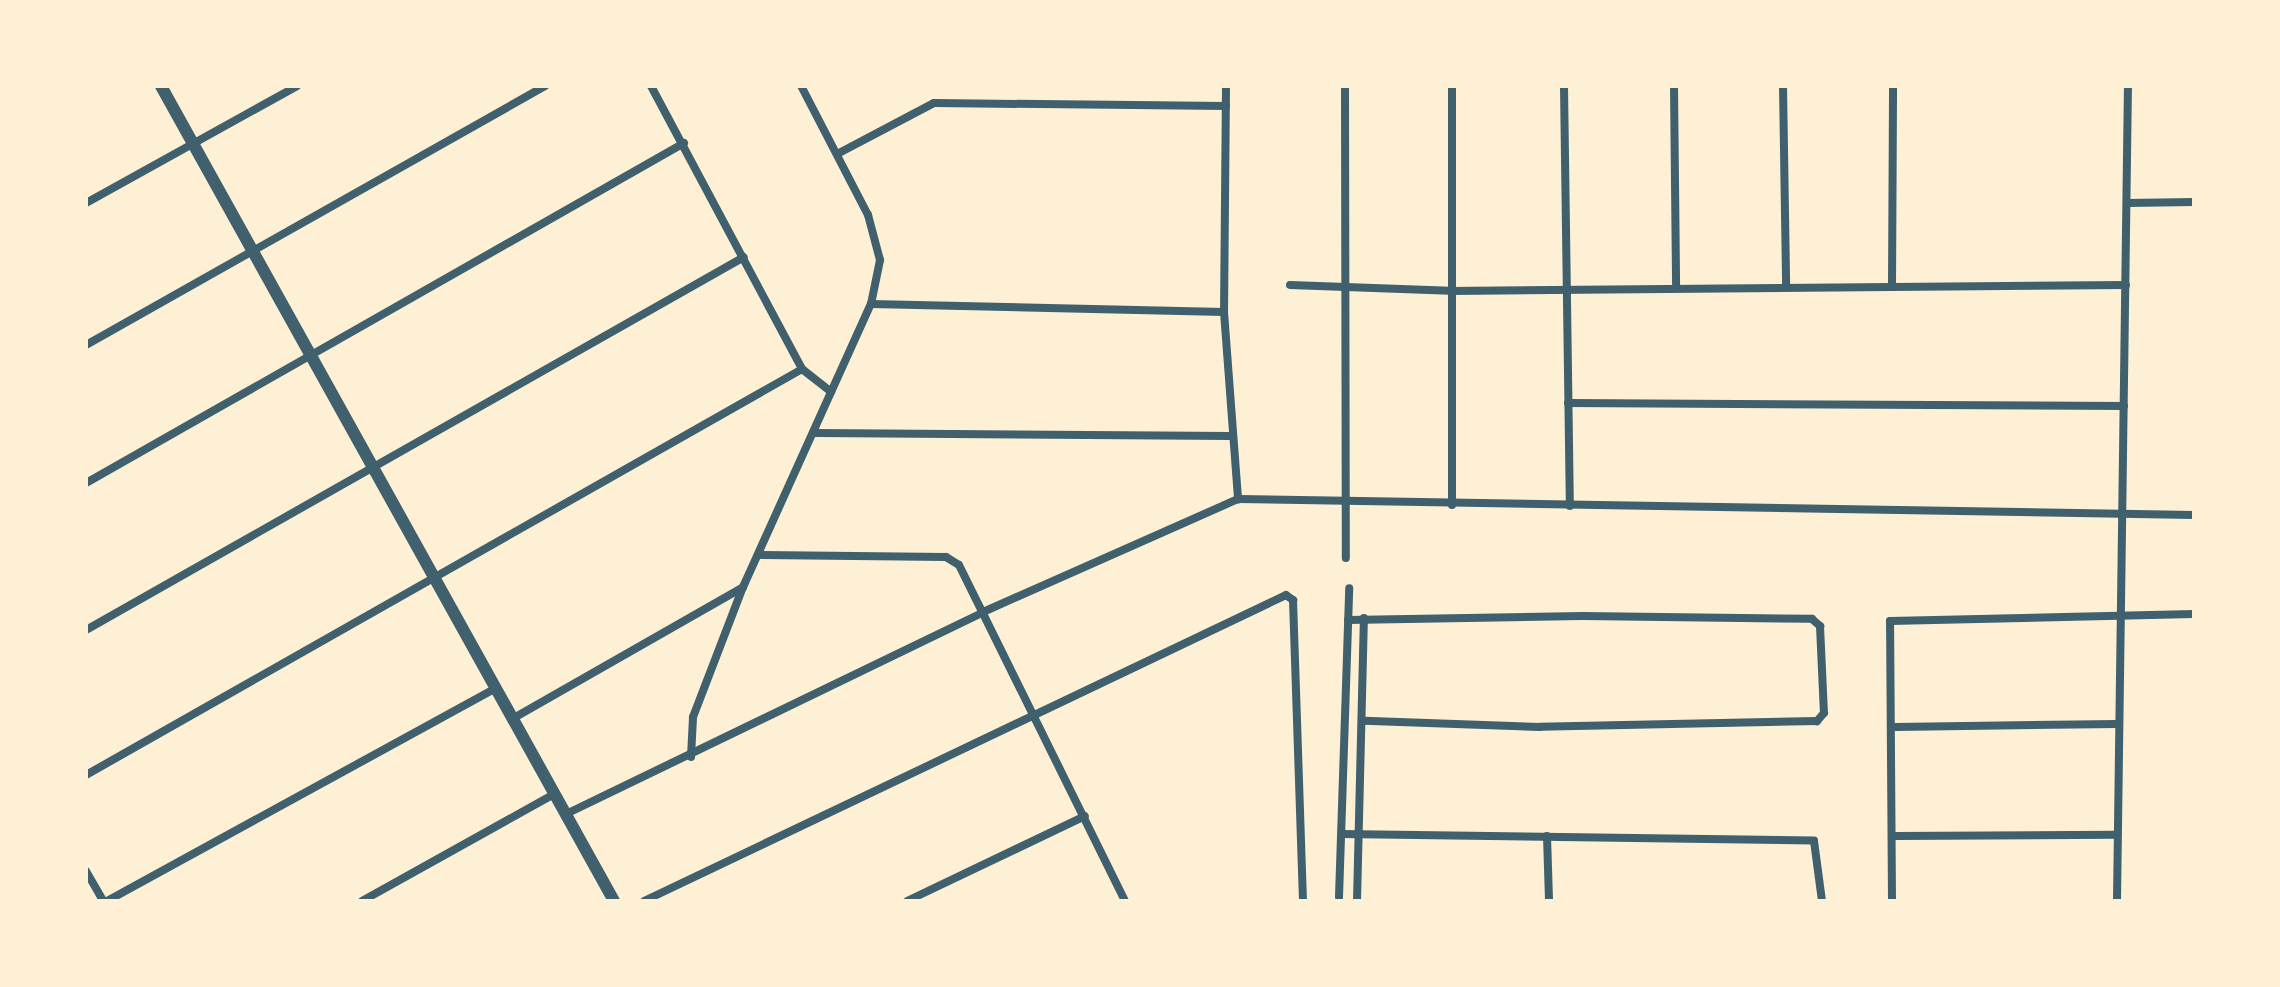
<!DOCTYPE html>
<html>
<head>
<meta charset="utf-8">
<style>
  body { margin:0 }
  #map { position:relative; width:2280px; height:987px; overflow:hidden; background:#fdf0d5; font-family:Poppins,sans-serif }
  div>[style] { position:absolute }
  .minor>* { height:8px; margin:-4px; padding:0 4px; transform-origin:4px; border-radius:4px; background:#3f606c }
  .tertiary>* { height:12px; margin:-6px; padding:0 6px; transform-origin:6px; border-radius:6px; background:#3f606c }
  span { translate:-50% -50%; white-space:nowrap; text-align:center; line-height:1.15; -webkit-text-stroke:8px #fdf0d5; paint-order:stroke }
  .frame { position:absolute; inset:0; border:88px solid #fdf0d5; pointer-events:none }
</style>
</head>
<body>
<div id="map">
  <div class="minor">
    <i style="left:651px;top:86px;width:321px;rotate:61.9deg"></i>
    <i style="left:1226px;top:86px;width:226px;rotate:90.5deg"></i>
    <i style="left:1224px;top:312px;width:188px;rotate:85.7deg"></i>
    <i style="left:1345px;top:86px;width:472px;rotate:89.9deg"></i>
    <i style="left:1452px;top:86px;width:419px;rotate:90deg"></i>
    <i style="left:1564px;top:86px;width:420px;rotate:89.2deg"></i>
    <i style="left:1674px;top:86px;width:198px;rotate:89.4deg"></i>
    <i style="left:1783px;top:86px;width:198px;rotate:89.1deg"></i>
    <i style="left:839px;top:153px;width:107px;rotate:-27.8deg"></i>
    <i style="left:934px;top:103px;width:292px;rotate:0.6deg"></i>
    <i style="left:86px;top:203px;width:241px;rotate:-29deg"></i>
    <i style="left:2127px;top:203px;width:67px;rotate:-0.9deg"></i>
    <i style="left:1290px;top:285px;width:160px;rotate:2.1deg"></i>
    <i style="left:1450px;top:291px;width:676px;rotate:-0.51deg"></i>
    <i style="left:1892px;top:286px;width:200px;rotate:-89.7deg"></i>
    <i style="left:871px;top:304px;width:353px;rotate:1.3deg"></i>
    <i style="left:86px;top:345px;width:527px;rotate:-29.43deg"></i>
    <i style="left:1568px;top:403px;width:556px;rotate:0.31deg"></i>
    <i style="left:816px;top:433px;width:415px;rotate:0.4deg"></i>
    <i style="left:86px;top:483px;width:688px;rotate:-29.62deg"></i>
    <i style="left:761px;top:555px;width:185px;rotate:0.6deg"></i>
    <i style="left:946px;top:557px;width:15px;rotate:32deg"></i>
    <i style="left:959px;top:565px;width:375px;rotate:63.7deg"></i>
    <i style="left:1348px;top:620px;width:234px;rotate:-1deg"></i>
    <i style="left:1582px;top:616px;width:230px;rotate:0.7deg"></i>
    <i style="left:1812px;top:619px;width:11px;rotate:41deg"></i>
    <i style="left:1820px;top:626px;width:87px;rotate:87.4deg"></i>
    <i style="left:1824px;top:713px;width:11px;rotate:131deg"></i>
    <i style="left:1817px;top:721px;width:277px;rotate:178.8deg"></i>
    <i style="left:1540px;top:727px;width:176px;rotate:-178deg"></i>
    <i style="left:86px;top:630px;width:756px;rotate:-29.55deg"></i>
    <i style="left:512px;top:719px;width:266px;rotate:-29.7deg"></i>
    <i style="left:1895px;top:727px;width:222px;rotate:-0.8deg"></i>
    <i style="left:691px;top:757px;width:40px;rotate:-87.1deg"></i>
    <i style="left:693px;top:717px;width:139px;rotate:-69deg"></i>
    <i style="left:743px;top:587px;width:311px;rotate:-65.7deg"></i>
    <i style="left:871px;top:304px;width:45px;rotate:-78.4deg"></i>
    <i style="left:880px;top:260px;width:47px;rotate:-104.9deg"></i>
    <i style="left:868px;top:215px;width:145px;rotate:-117.4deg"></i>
    <i style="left:86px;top:775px;width:823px;rotate:-29.55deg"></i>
    <i style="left:802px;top:369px;width:37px;rotate:38deg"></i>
    <i style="left:566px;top:814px;width:463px;rotate:-25.8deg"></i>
    <i style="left:983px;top:612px;width:279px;rotate:-23.9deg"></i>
    <i style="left:1238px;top:499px;width:956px;rotate:0.96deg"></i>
    <i style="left:1342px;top:834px;width:472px;rotate:0.8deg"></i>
    <i style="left:1814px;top:841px;width:61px;rotate:82.4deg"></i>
    <i style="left:1547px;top:836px;width:65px;rotate:88.2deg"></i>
    <i style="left:1896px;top:836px;width:221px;rotate:-0.3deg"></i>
    <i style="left:86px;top:871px;width:34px;rotate:60deg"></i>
    <i style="left:1339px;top:897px;width:309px;rotate:-88.1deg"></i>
    <i style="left:107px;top:901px;width:442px;rotate:-28.7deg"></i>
    <i style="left:362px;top:901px;width:220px;rotate:-29.1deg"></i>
    <i style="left:644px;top:901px;width:711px;rotate:-25.48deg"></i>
    <i style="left:1286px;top:595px;width:9px;rotate:36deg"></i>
    <i style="left:1293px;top:600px;width:301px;rotate:88.1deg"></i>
    <i style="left:907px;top:901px;width:197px;rotate:-25.5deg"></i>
    <i style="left:1357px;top:901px;width:283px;rotate:-88.6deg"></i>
    <i style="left:1892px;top:901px;width:280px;rotate:-90.4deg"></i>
    <i style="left:1890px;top:621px;width:304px;rotate:-1.3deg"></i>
    <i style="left:2117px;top:901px;width:815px;rotate:-89.23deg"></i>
  </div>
  <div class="tertiary">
    <i style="left:161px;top:86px;width:932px;rotate:60.93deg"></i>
  </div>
  <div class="frame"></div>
</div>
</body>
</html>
